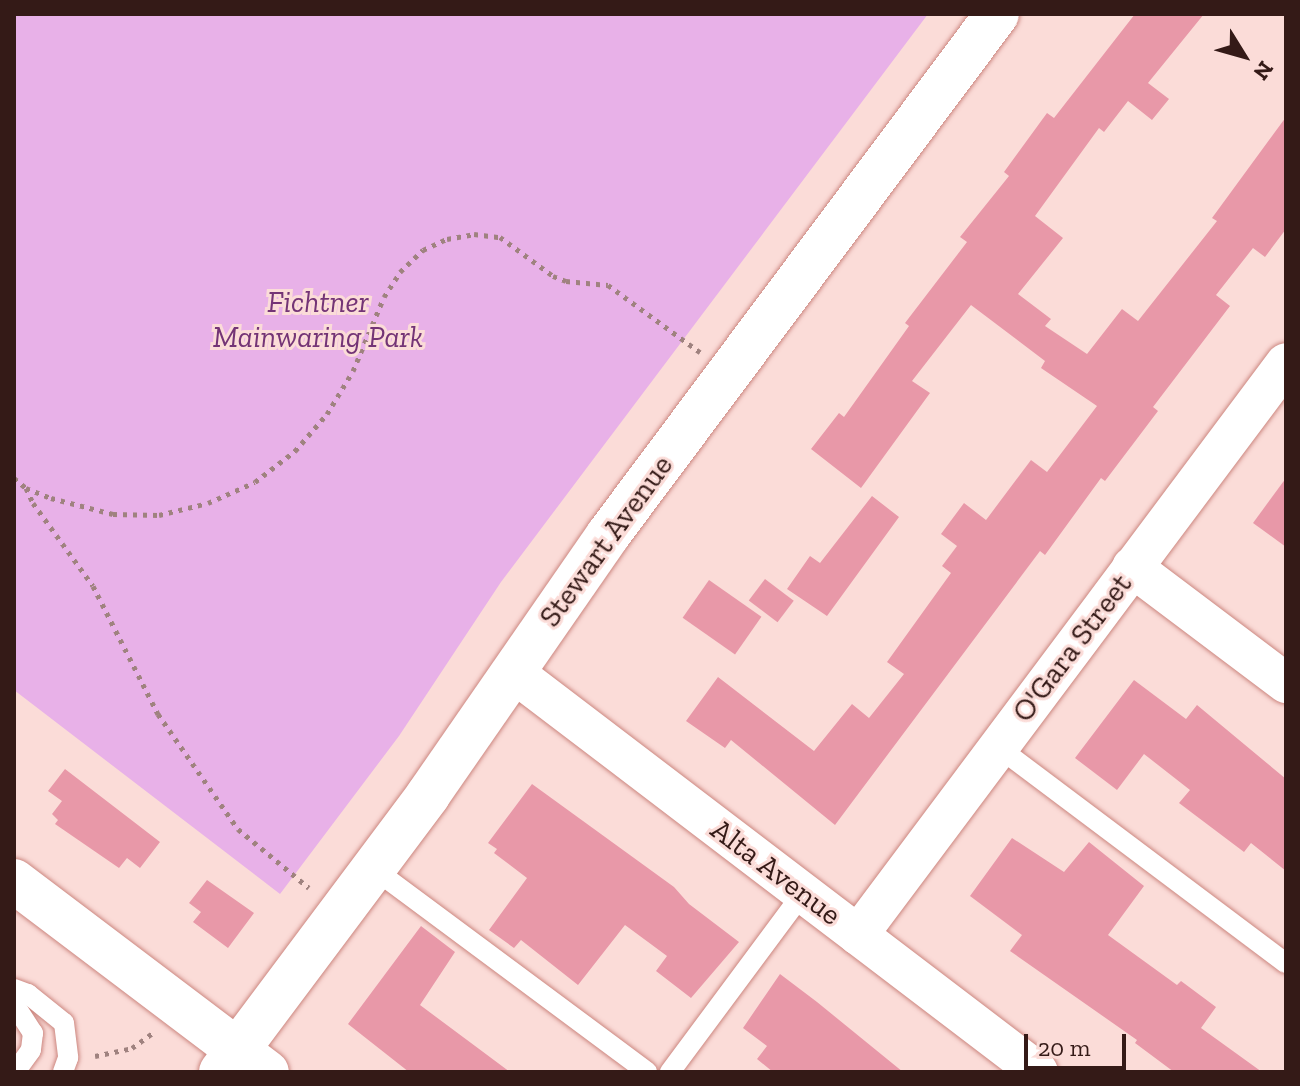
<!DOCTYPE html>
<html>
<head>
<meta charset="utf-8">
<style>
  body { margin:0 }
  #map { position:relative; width:1300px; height:1086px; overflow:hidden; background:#fbdcd8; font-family:"Zilla Slab",serif }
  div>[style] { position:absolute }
  .green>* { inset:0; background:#e8b1e8 }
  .building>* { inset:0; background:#e898a8; transform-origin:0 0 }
  .path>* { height:5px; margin-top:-2.5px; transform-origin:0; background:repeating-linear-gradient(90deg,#9f827f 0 4px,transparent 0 10px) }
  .roads { filter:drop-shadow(0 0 2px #cc8780) drop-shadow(0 0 2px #cc8780) }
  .lane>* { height:20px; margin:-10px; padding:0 10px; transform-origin:10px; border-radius:10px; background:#fff }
  .street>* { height:40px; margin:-20px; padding:0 20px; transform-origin:20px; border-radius:20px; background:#fff }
  .secondary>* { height:44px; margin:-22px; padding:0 22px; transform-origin:22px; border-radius:22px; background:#fff }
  span { translate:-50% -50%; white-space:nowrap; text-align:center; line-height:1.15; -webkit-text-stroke:6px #fbdcd8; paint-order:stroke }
  .park-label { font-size:30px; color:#743476; font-style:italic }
  .street-label { font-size:30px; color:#341a17 }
  .frame { position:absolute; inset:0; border:16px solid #341a17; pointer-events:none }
  .north { position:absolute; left:1204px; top:16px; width:80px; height:80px; -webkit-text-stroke:6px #fbdcd8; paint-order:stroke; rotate:127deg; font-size:22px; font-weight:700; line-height:32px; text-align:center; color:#341a17 }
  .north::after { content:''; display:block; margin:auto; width:28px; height:36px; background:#341a17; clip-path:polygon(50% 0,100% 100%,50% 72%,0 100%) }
  .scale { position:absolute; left:1024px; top:1034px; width:102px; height:36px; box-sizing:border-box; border:4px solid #341a17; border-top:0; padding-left:10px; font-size:24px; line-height:28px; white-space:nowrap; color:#341a17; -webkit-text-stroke:6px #fbdcd8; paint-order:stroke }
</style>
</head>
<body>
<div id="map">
  <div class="green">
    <i style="clip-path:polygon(14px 14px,928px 14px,501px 582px,399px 736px,280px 894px,14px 690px)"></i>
  </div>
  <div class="building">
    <i style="clip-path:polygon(1135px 14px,1204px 14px,1148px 83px,1169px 99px,1152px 120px,1128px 101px,1104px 132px,1099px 128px,1035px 216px,1063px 238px,1018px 294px,1051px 319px,1045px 326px,1087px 354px,1122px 309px,1138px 321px,1217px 221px,1212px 218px,1286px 117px,1286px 229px,1265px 257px,1253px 248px,1216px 295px,1230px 306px,1153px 407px,1158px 411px,1105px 481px,1101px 478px,1045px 555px,1040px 551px,835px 825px,731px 740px,725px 748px,686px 721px,718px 677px,814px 751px,852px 704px,869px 718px,904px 674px,887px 662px,951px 573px,942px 566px,957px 546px,941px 534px,964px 503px,986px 520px,1031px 460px,1047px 472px,1097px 406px,1041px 368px,1045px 361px,971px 305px,912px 381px,930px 393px,861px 488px,811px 449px,839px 413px,844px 417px,909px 326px,905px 323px,967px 242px,960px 237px,1009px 176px,1004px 172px,1047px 113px,1054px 118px)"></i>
    <i style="clip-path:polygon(1286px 478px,1286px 547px,1253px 523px)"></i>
    <i style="clip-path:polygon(872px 496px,899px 517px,827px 616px,787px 589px,810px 556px,820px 563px)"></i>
    <i style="left:765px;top:579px;width:36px;height:27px;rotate:37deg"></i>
    <i style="left:709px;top:580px;width:64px;height:46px;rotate:35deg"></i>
    <i style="clip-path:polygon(1134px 680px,1186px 719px,1197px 705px,1286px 779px,1286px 871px,1251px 843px,1244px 852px,1179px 803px,1190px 790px,1144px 754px,1117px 790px,1075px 758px)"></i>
    <i style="clip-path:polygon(65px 769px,160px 842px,140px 868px,127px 858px,119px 868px,55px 824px,58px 820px,52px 814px,62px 801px,48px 791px)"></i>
    <i style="clip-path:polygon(532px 784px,674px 887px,689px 904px,739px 942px,691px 998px,656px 971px,667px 956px,625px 925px,578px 985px,521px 940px,514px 948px,489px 930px,527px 878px,494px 853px,497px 849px,488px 843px)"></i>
    <i style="clip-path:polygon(1012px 838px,1064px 872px,1089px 842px,1144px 886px,1108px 935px,1177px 985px,1181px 981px,1216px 1007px,1201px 1028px,1262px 1072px,1174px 1072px,1135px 1043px,1137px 1040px,1010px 951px,1022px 935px,970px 896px)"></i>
    <i style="clip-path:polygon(207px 880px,254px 913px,228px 948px,193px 922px,201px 912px,189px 903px)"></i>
    <i style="clip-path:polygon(421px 926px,455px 952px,420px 1005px,510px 1072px,409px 1072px,348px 1024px)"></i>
    <i style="clip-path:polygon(780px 974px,817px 1002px,903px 1072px,773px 1072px,757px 1059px,767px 1046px,743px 1028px)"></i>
  </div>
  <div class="path">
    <i style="left:14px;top:478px;width:16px;rotate:40deg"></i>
    <i style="left:26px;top:488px;width:17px;rotate:65deg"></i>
    <i style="left:33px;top:503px;width:102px;rotate:54.1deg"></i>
    <i style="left:93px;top:586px;width:144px;rotate:63.1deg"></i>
    <i style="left:158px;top:714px;width:140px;rotate:55.2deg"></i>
    <i style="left:238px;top:829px;width:92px;rotate:39.7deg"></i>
    <i style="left:26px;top:488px;width:27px;rotate:22deg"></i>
    <i style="left:51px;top:498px;width:64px;rotate:14.5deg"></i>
    <i style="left:113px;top:514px;width:46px;rotate:1.2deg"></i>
    <i style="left:159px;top:515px;width:50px;rotate:-13.8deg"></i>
    <i style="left:208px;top:503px;width:51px;rotate:-24.1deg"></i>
    <i style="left:255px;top:482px;width:51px;rotate:-37.8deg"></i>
    <i style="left:295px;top:451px;width:49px;rotate:-49.1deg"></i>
    <i style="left:327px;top:414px;width:50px;rotate:-58.8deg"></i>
    <i style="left:353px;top:371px;width:80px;rotate:-67.3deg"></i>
    <i style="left:384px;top:297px;width:30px;rotate:-57deg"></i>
    <i style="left:400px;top:272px;width:32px;rotate:-44deg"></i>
    <i style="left:423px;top:250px;width:26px;rotate:-25deg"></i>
    <i style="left:447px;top:239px;width:27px;rotate:-10deg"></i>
    <i style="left:474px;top:234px;width:26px;rotate:7deg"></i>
    <i style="left:500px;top:237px;width:66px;rotate:36.3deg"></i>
    <i style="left:553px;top:276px;width:14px;rotate:21deg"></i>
    <i style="left:566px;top:281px;width:42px;rotate:5.4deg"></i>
    <i style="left:608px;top:285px;width:114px;rotate:36.1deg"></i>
    <i style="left:95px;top:1056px;width:38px;rotate:-12deg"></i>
    <i style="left:132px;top:1048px;width:26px;rotate:-36deg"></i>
  </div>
  <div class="roads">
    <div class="lane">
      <i style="left:998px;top:747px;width:360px;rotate:36.9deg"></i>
      <i style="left:374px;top:869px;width:340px;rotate:36.6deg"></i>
      <i style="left:14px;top:989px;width:15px;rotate:20deg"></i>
      <i style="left:28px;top:994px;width:46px;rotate:38.9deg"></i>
      <i style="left:64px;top:1023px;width:35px;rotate:83deg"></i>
      <i style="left:68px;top:1058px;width:15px;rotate:110deg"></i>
      <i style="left:14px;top:1004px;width:35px;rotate:57deg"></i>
      <i style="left:33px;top:1033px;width:17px;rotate:97deg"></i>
      <i style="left:31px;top:1050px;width:27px;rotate:126deg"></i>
      <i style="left:670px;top:1072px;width:223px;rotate:-53.4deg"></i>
    </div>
    <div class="street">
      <i style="left:1132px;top:567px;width:193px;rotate:37deg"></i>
      <i style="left:513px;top:672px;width:660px;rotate:37.3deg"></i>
      <i style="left:858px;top:935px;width:714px;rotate:-53.19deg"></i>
    </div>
    <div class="secondary">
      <i style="left:14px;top:881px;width:317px;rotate:37.1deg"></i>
      <i style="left:221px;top:1072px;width:346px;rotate:-53.2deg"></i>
      <i style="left:428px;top:795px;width:316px;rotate:-55.3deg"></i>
      <i style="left:608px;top:535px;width:650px;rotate:-53.25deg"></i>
    </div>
  </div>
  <div class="park-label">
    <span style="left:318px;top:319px">Fichtner<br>Mainwaring Park</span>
  </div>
  <div class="street-label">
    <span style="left:606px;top:541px;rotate:-54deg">Stewart Avenue</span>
    <span style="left:1072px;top:648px;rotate:-53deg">O'Gara Street</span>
    <span style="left:776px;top:872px;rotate:37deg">Alta Avenue</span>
  </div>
  <div class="frame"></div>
  <div class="north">N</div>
  <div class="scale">20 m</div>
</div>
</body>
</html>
